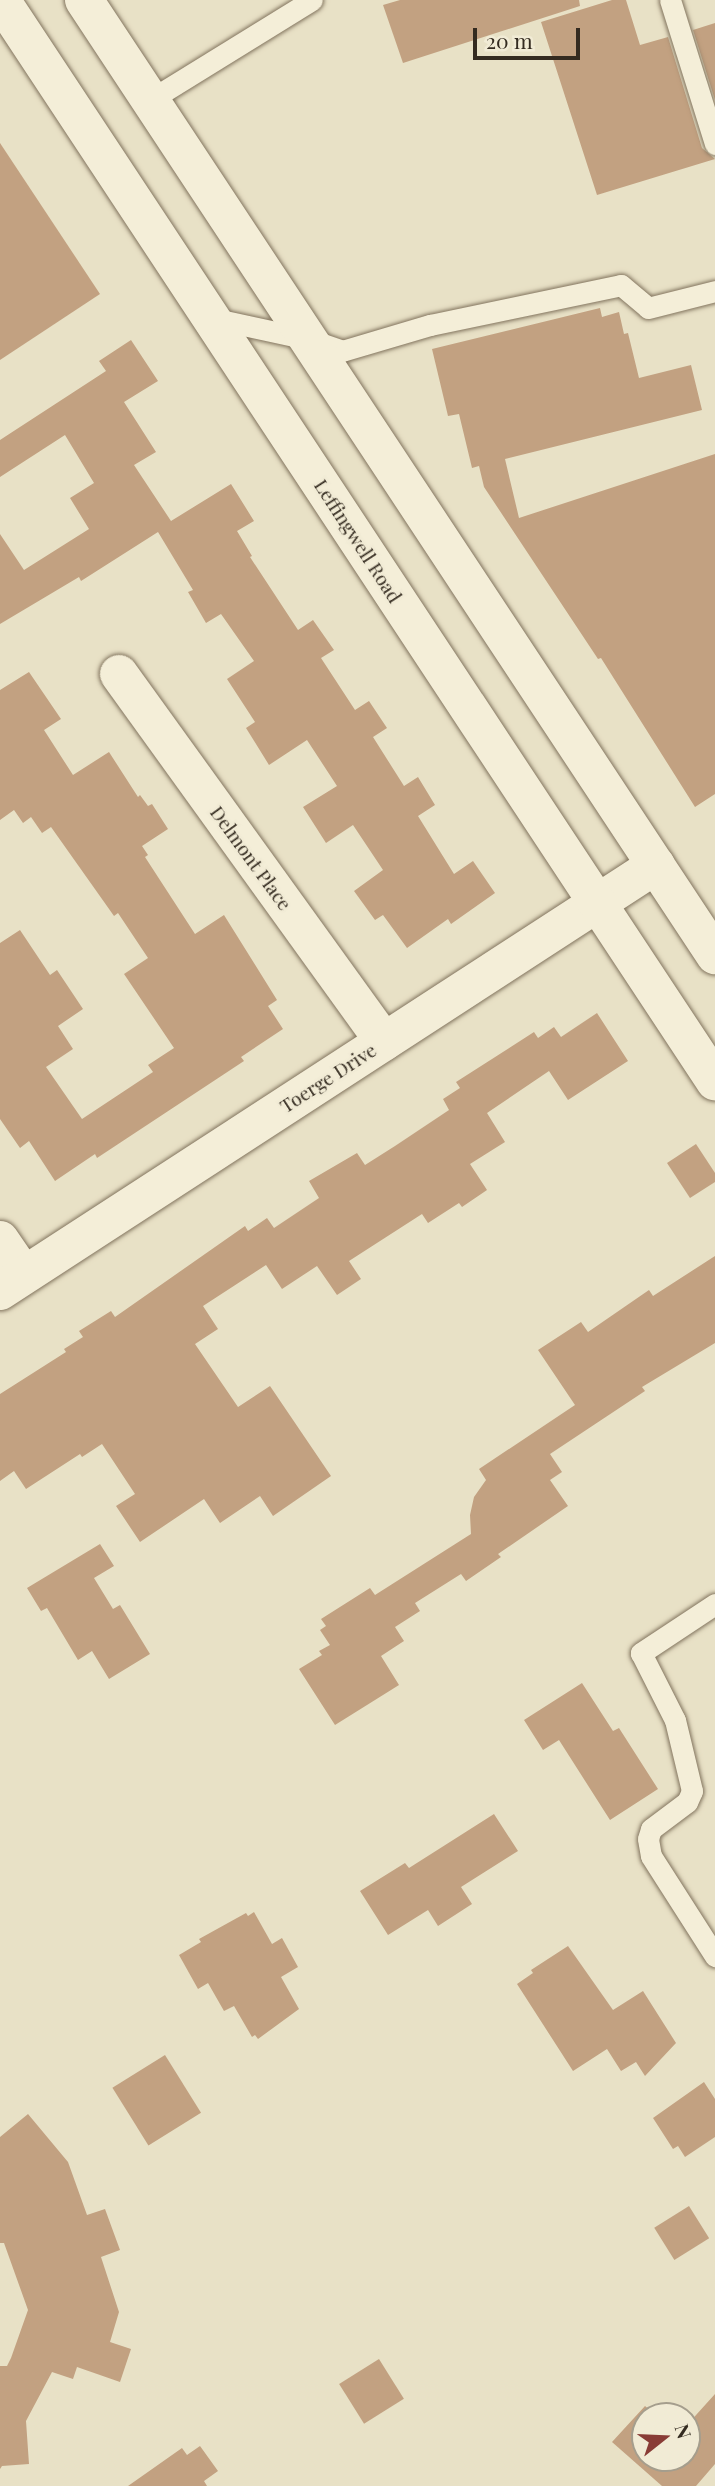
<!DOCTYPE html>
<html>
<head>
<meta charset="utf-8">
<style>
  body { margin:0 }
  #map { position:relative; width:715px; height:2486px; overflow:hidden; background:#e8e1c6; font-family:"Playfair Display",serif }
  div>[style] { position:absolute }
  .building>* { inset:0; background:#c2a181; transform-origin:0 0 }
  .roads { filter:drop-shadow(0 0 2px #82745e) drop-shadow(0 0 2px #82745e) }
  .lane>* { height:21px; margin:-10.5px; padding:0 10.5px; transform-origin:10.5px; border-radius:10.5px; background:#f4eed8 }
  .street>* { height:38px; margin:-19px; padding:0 19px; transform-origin:19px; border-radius:19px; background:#f4eed8 }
  .secondary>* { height:38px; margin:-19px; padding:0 19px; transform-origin:19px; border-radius:19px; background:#f4eed8 }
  span { translate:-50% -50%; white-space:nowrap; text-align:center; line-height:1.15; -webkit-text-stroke:5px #f1ebd5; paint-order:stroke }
  .street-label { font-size:19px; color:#342b20 }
  .north { position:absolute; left:631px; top:2402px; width:70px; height:70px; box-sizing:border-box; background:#f1ebd5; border:2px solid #a59e8d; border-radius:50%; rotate:72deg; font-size:19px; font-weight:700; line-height:28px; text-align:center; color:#342b20 }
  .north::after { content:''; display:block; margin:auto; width:24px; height:32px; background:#893c36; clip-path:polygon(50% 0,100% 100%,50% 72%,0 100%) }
  .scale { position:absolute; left:473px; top:28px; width:107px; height:32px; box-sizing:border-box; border:4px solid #342b20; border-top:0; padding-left:9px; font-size:21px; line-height:24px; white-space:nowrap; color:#342b20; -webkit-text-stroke:5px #f1ebd5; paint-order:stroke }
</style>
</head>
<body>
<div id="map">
  <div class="building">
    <i style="clip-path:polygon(400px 0,579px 0,580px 6px,403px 63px,383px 5px)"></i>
    <i style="clip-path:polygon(612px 0,626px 0,640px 45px,668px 37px,702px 148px,715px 159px,597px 195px,541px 22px)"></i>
    <i style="clip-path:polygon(715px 23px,715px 100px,693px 30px)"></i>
    <i style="clip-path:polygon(0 143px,100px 294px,0 360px)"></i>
    <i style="clip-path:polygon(600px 308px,602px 317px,619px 312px,624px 334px,628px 333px,639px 378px,691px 365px,702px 410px,505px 459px,519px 518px,715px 454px,715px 794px,695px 807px,601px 658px,598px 659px,484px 487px,479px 466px,472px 468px,459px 414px,448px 416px,432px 349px)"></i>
    <i style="clip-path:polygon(131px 340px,158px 381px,124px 402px,156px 452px,134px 465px,171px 521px,231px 484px,254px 521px,237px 531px,252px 556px,250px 557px,298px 630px,313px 620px,334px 650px,321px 658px,355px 710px,369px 701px,387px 728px,373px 737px,404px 786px,418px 777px,435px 805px,418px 816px,454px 874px,473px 861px,495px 893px,451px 924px,448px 919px,407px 948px,383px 915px,375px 920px,354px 891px,383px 870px,353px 825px,326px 843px,303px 807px,337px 786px,307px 740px,269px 765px,246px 728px,255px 722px,227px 679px,254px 661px,221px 614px,206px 623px,188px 592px,193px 590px,158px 532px,81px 581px,79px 577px,0 624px,0 534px,24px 570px,89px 529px,70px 498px,94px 483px,65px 435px,0 477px,0 440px,106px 371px,99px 361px)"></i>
    <i style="clip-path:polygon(29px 672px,61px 719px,44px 730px,73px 775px,109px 752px,138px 797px,140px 795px,148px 806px,152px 804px,168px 829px,142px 846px,148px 855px,145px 857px,195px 934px,224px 915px,277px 1000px,268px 1006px,283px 1029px,241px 1057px,244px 1061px,97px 1158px,95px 1154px,55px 1181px,29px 1141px,20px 1148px,0 1119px,0 943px,20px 930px,50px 975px,57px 970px,83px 1009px,58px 1026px,73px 1049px,46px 1067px,82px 1119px,153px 1072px,148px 1065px,174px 1048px,124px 974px,148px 958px,118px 913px,114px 916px,51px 827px,42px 833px,31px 817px,23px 823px,14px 810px,0 820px,0 690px)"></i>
    <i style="clip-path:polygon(597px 1013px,628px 1061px,568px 1100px,549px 1071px,487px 1113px,505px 1142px,470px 1164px,487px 1190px,462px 1207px,459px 1203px,428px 1223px,422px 1214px,349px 1261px,361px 1279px,337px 1295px,317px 1266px,282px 1289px,266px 1265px,203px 1306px,218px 1329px,195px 1344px,238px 1407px,270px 1386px,331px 1476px,273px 1516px,260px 1496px,220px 1523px,204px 1499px,140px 1542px,116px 1506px,135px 1494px,102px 1444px,82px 1457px,80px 1454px,26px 1489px,14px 1471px,0 1481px,0 1394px,66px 1352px,64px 1349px,83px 1337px,79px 1331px,111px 1311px,115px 1317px,245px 1226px,248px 1231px,267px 1218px,274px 1228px,319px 1198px,309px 1181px,357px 1153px,365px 1165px,395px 1146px,449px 1110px,443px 1099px,460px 1088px,456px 1082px,534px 1032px,538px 1038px,554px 1027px,561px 1037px)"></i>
    <i style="clip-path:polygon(696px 1144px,715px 1173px,715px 1182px,690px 1198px,667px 1163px)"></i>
    <i style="clip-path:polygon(715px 1256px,715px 1343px,642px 1387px,645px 1391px,550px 1454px,562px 1472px,550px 1480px,568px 1506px,498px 1554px,501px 1557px,466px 1581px,461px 1574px,415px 1603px,420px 1611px,395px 1627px,404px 1641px,381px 1656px,399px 1685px,335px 1725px,299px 1669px,322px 1655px,319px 1651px,330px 1645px,320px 1630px,326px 1626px,321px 1619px,370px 1588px,375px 1595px,471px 1534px,470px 1515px,474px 1497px,486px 1480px,479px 1469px,575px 1405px,538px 1350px,581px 1322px,588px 1332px,649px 1290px,653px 1296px)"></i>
    <i style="clip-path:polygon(100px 1544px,114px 1566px,94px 1578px,113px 1609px,120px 1605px,150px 1654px,109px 1679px,92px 1651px,78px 1660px,47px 1608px,41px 1611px,27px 1588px)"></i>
    <i style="clip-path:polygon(582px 1683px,613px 1731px,619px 1728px,658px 1789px,610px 1820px,559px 1740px,543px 1750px,524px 1720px)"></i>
    <i style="clip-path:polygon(494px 1814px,518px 1851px,461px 1887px,472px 1904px,438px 1926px,428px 1910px,388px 1935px,360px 1891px,405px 1863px,409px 1868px)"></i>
    <i style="clip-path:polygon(254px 1912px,272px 1944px,282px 1938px,298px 1967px,281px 1977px,299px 2009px,258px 2039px,255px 2035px,252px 2037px,234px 2006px,224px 2011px,208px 1983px,198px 1989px,179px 1955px,201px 1942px,199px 1939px,246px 1913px,248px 1916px)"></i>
    <i style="clip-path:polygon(568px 1946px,613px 2010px,643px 1991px,676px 2043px,645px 2076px,636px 2062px,621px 2071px,607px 2049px,573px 2071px,517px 1984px,533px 1973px,531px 1970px)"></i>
    <i style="left:165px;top:2055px;width:68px;height:62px;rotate:58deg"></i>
    <i style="clip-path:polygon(704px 2082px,715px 2099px,715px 2137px,685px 2157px,678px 2146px,673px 2149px,653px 2118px)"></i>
    <i style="clip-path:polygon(28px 2114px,68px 2162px,87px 2215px,105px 2209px,120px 2250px,101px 2257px,119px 2312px,110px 2342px,131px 2349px,120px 2382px,77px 2367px,73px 2379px,52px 2372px,26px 2421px,29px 2464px,2px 2466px,0 2469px,0 2366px,7px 2366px,11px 2358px,28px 2310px,4px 2243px,0 2243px,0 2137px)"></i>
    <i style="left:689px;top:2206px;width:38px;height:41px;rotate:58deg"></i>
    <i style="left:379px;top:2359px;width:47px;height:47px;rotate:58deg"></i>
    <i style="clip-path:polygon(715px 2394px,715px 2464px,696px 2486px,662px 2486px,612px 2442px,645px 2406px,657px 2416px,645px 2416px,645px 2458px,687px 2458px,687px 2425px)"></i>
    <i style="clip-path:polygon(200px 2446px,218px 2471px,204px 2481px,207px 2486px,128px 2486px,182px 2448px,187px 2455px)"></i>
  </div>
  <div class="roads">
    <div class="lane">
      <i style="left:670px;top:0;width:151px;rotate:72.6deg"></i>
      <i style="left:150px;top:100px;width:190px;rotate:-31.7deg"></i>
      <i style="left:211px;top:318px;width:99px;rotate:12.2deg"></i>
      <i style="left:308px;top:339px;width:36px;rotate:19deg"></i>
      <i style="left:342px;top:351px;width:92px;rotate:-16.5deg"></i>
      <i style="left:430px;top:325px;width:195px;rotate:-11.8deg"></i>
      <i style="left:621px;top:285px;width:35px;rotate:40deg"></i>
      <i style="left:648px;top:308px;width:69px;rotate:-14.2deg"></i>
      <i style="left:715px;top:1604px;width:89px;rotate:146.5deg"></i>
      <i style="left:641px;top:1653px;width:75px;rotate:63.1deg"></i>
      <i style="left:675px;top:1720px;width:73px;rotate:76.5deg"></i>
      <i style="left:692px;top:1791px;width:12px;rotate:114deg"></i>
      <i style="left:687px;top:1802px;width:45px;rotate:143.1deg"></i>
      <i style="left:651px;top:1829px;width:10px;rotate:107deg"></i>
      <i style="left:648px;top:1839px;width:17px;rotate:80deg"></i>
      <i style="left:651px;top:1856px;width:119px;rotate:57.4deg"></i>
    </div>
    <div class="street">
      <i style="left:119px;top:674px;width:453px;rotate:54.2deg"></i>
      <i style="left:0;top:1240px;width:42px;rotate:55.6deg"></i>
      <i style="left:0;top:1291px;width:782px;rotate:-33deg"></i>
    </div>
    <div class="secondary">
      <i style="left:1px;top:0;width:1296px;rotate:56.56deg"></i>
      <i style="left:84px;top:0;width:1145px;rotate:56.55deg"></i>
    </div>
  </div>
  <div class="street-label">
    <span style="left:358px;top:541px;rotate:57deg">Leffingwell Road</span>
    <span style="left:251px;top:858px;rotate:54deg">Delmont Place</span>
    <span style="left:328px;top:1078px;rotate:-33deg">Toerge Drive</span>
  </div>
  <div class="north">N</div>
  <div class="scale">20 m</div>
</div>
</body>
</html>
